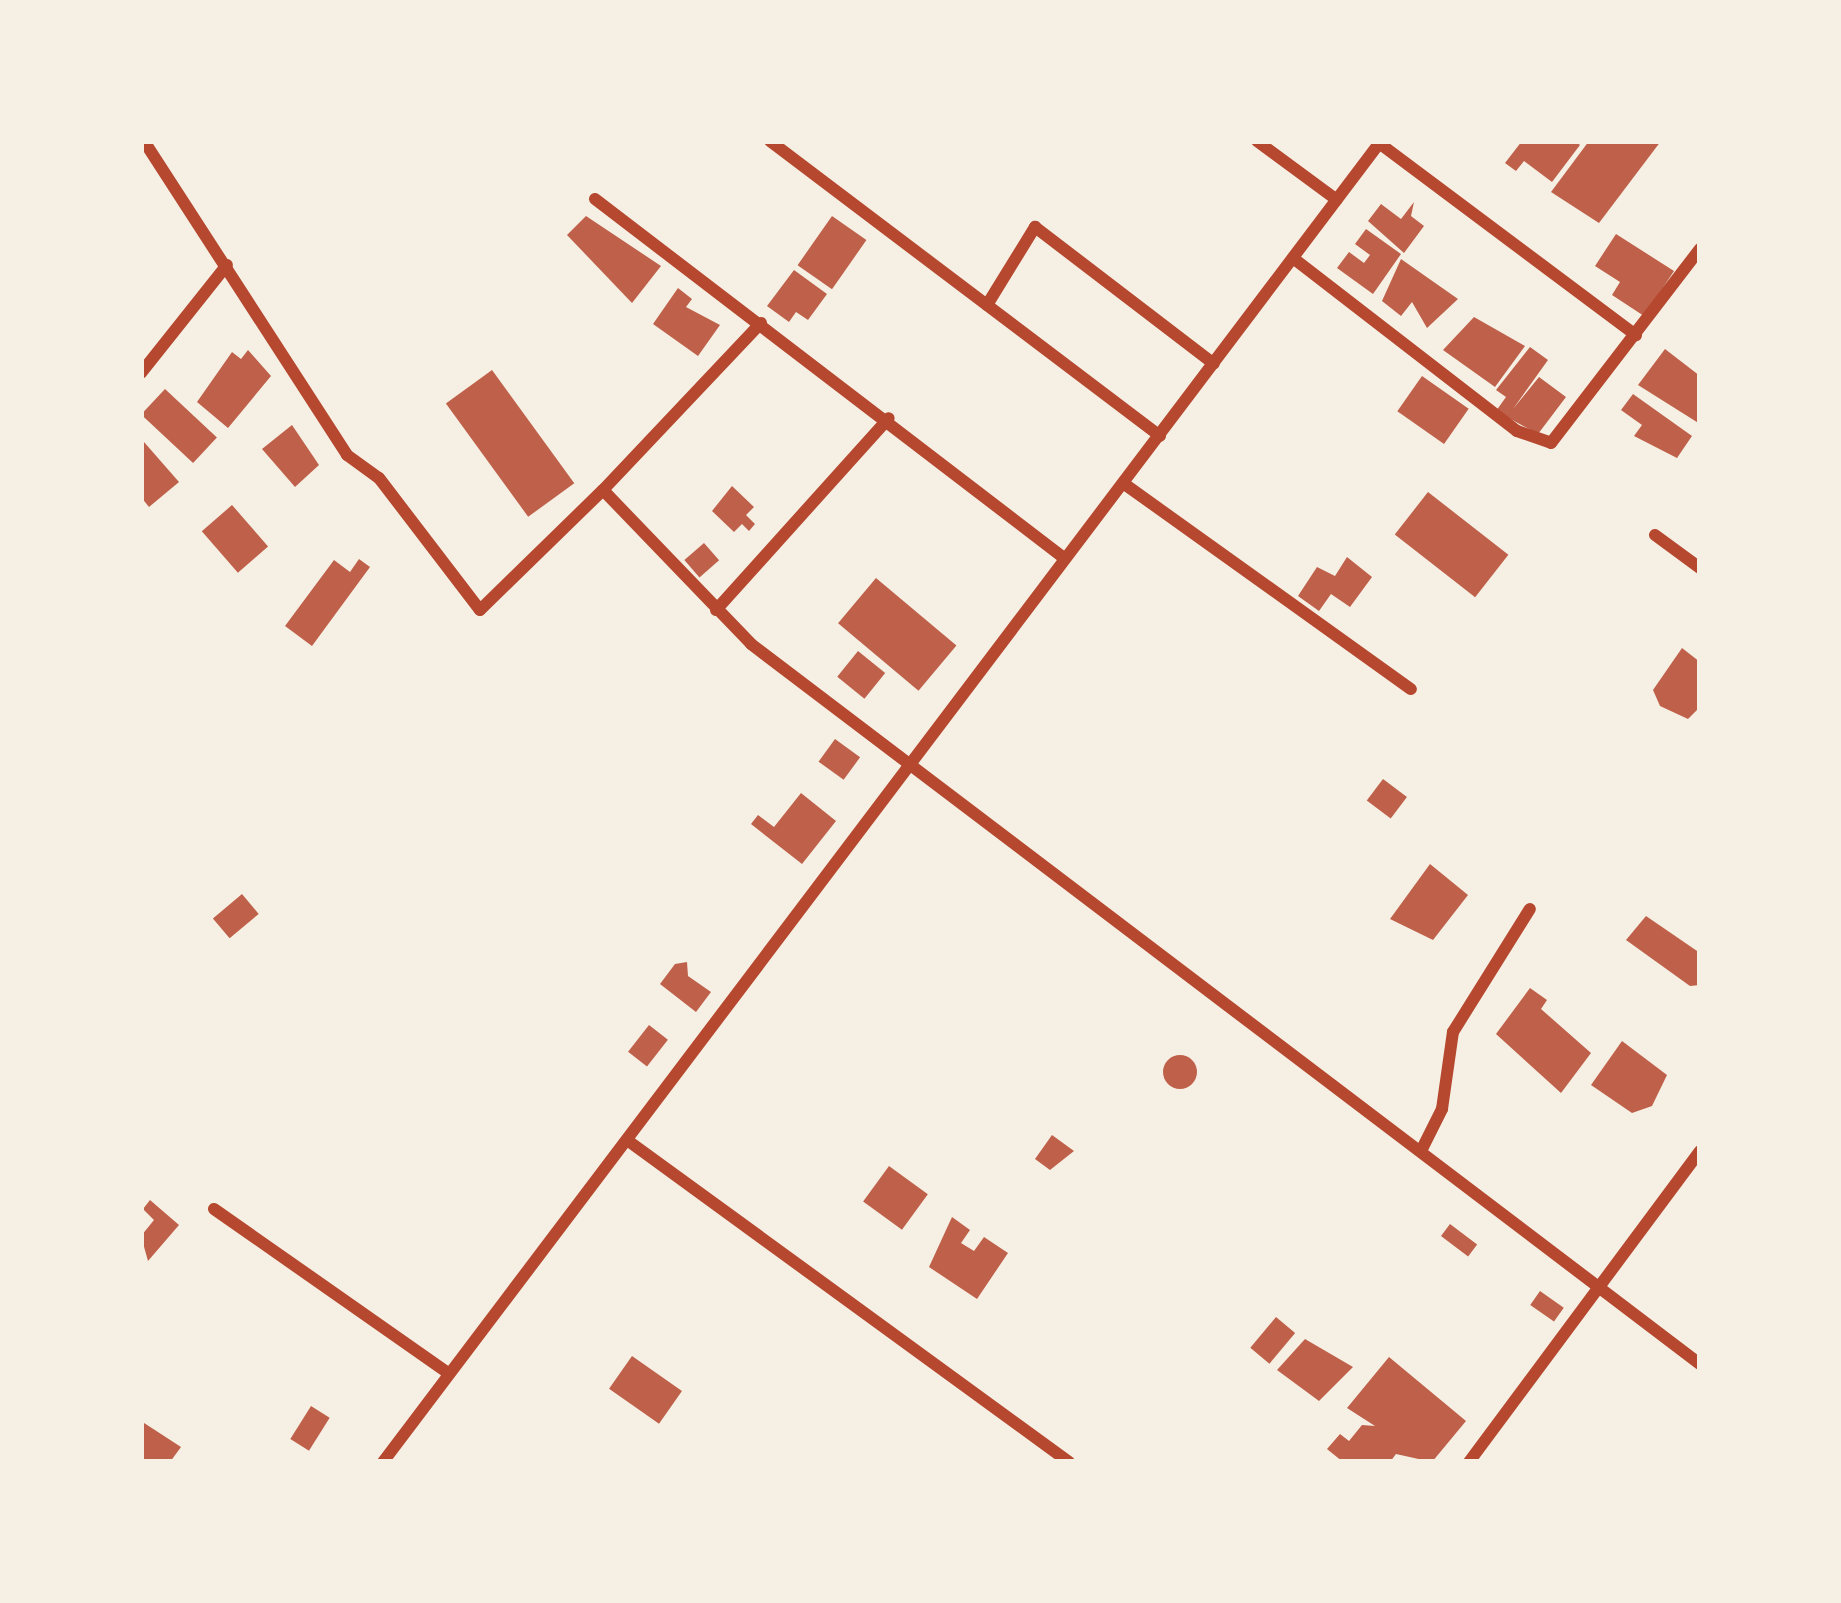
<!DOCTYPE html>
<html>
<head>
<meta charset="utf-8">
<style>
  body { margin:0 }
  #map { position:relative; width:1841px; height:1603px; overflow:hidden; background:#f6efe4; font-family:"Source Sans 3",sans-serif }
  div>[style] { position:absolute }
  .building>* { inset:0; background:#bf614a; transform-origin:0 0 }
  .round { border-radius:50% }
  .minor>* { height:12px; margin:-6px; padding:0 6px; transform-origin:6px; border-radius:6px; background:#b5482f }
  span { translate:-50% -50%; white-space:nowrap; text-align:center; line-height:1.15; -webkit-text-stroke:10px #f6efe4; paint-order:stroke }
  .frame { position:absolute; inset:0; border:144px solid #f6efe4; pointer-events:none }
</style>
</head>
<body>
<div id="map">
  <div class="building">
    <i style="clip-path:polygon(1522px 141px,1575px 141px,1580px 145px,1552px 182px,1524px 161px,1516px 171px,1505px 163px)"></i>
    <i style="clip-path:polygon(1589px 141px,1661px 141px,1599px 223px,1551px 192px)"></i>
    <i style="clip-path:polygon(1414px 202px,1411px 216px,1424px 226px,1404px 253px,1368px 221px,1381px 204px,1401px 219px)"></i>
    <i style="clip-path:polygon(586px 216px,661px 266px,632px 303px,567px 235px)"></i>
    <i style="left:832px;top:216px;width:42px;height:60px;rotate:35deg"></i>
    <i style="clip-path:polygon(1366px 229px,1401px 254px,1373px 294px,1337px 268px,1349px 252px,1364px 263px,1370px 255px,1355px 244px)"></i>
    <i style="clip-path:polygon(1616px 234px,1674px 271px,1644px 316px,1612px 295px,1620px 282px,1595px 266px)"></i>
    <i style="clip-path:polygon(1401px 259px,1458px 299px,1427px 328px,1412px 302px,1401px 316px,1382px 301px)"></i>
    <i style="clip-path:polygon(794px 270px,827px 294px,808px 320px,796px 312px,789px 322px,767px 306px)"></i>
    <i style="clip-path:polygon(678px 288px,692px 299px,686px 307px,720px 325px,698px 356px,653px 324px)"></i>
    <i style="clip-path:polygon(1474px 317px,1525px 346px,1495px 387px,1443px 350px)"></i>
    <i style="clip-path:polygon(1530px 347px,1548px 360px,1513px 409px,1539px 377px,1566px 397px,1538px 434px,1496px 411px,1506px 397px,1496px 390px)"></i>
    <i style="clip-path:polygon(1665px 349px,1700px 376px,1700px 424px,1638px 385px)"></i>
    <i style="clip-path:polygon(248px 350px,271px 376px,228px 428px,197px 402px,232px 352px,241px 359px)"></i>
    <i style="left:492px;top:370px;width:140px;height:57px;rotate:54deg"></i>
    <i style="left:1422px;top:376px;width:57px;height:43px;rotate:35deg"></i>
    <i style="left:165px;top:389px;width:71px;height:35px;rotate:43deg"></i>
    <i style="clip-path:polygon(1633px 394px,1692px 436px,1677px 458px,1634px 436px,1642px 425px,1621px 410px)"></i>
    <i style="clip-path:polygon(292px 425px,319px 465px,295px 487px,262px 449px)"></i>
    <i style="clip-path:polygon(144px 442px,179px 482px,149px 507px,141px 497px)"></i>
    <i style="clip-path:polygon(732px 486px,754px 507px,746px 515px,755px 524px,749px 531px,742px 524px,734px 532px,712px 511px)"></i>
    <i style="left:1428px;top:492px;width:102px;height:54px;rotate:38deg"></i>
    <i style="left:232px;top:505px;width:55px;height:40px;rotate:49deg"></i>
    <i style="left:704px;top:543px;width:23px;height:26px;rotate:49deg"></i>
    <i style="clip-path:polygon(1347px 557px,1372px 577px,1350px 607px,1331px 594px,1319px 611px,1298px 596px,1317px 567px,1335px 576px)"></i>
    <i style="clip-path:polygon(359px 559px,370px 567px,312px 646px,285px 626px,334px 560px,350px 572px)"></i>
    <i style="left:876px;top:578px;width:105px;height:59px;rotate:40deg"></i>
    <i style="clip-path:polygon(1682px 648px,1700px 662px,1700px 707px,1688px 719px,1660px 706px,1653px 690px)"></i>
    <i style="left:858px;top:651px;width:35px;height:33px;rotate:39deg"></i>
    <i style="left:835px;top:739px;width:31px;height:28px;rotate:36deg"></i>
    <i style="left:1383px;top:779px;width:30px;height:27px;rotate:37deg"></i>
    <i style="clip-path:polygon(801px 793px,836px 821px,802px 864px,751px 824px,758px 815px,774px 827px)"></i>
    <i style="clip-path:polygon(1430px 864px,1468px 895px,1433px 940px,1390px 919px)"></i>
    <i style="left:242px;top:894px;width:26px;height:38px;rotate:50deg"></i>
    <i style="clip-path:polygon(1646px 916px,1700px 953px,1700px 985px,1690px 986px,1626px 940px)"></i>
    <i style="clip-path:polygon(687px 962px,688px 976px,711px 992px,696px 1012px,660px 984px,675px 964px)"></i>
    <i style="clip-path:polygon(1530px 988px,1547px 1000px,1541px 1009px,1591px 1053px,1561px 1093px,1496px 1034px)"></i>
    <i style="left:649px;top:1025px;width:24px;height:34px;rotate:38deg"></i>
    <i style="clip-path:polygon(1622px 1041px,1667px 1075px,1652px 1106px,1632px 1113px,1591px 1085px)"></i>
    <i class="round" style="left:1163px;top:1055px;width:34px;height:34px"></i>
    <i style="clip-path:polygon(1052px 1135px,1074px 1151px,1050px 1170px,1035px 1159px)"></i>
    <i style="left:889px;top:1166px;width:48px;height:44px;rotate:36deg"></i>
    <i style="clip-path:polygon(150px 1200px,179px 1225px,148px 1261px,141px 1236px,154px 1220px,143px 1209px)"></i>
    <i style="clip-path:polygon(952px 1217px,970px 1230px,961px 1243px,974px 1251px,984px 1237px,1008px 1253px,977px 1299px,929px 1267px)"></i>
    <i style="left:1450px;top:1224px;width:34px;height:15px;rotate:37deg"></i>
    <i style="left:1540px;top:1291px;width:29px;height:17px;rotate:35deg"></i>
    <i style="left:1276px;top:1317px;width:25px;height:40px;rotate:40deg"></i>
    <i style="clip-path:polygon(1305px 1339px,1353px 1367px,1319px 1401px,1277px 1370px)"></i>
    <i style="left:632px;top:1356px;width:61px;height:40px;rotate:35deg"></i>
    <i style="clip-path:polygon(1389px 1357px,1466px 1421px,1432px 1462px,1396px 1454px,1390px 1462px,1343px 1462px,1327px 1449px,1340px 1434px,1349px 1441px,1362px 1425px,1375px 1426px,1347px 1408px)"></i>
    <i style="left:311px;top:1406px;width:22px;height:39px;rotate:32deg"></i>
    <i style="clip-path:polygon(141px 1421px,181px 1447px,170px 1462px,141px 1462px)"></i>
  </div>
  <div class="minor">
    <i style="left:144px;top:141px;width:374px;rotate:57.1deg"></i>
    <i style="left:347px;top:455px;width:39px;rotate:36deg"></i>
    <i style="left:379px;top:478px;width:166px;rotate:52.6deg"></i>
    <i style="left:480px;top:610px;width:172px;rotate:-44.3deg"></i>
    <i style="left:603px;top:490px;width:214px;rotate:46.1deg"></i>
    <i style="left:751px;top:644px;width:1191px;rotate:37.19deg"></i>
    <i style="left:770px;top:141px;width:489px;rotate:37.1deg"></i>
    <i style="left:1257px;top:141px;width:99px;rotate:36.4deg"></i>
    <i style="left:1379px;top:143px;width:321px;rotate:36.8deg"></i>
    <i style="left:595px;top:199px;width:591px;rotate:37.43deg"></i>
    <i style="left:1293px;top:258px;width:283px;rotate:37.7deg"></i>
    <i style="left:1517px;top:431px;width:36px;rotate:19deg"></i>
    <i style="left:1551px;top:443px;width:245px;rotate:-52.5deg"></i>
    <i style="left:987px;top:305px;width:92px;rotate:-58.4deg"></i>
    <i style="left:1035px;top:227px;width:225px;rotate:37.4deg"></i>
    <i style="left:141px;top:373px;width:138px;rotate:-51.5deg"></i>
    <i style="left:1123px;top:483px;width:354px;rotate:35.6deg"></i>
    <i style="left:603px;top:490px;width:230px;rotate:-46.6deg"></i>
    <i style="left:1655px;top:535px;width:56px;rotate:36.3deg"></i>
    <i style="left:716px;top:610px;width:258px;rotate:-48deg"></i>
    <i style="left:627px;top:1140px;width:547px;rotate:36.07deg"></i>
    <i style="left:1422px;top:1149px;width:45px;rotate:-63.4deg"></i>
    <i style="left:1442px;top:1109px;width:78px;rotate:-81.9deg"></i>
    <i style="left:1453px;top:1032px;width:145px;rotate:-58deg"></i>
    <i style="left:214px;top:1209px;width:286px;rotate:35deg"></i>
    <i style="left:383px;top:1462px;width:1656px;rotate:-52.93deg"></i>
    <i style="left:1469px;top:1462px;width:387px;rotate:-53.4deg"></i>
  </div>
  <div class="frame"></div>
</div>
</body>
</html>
